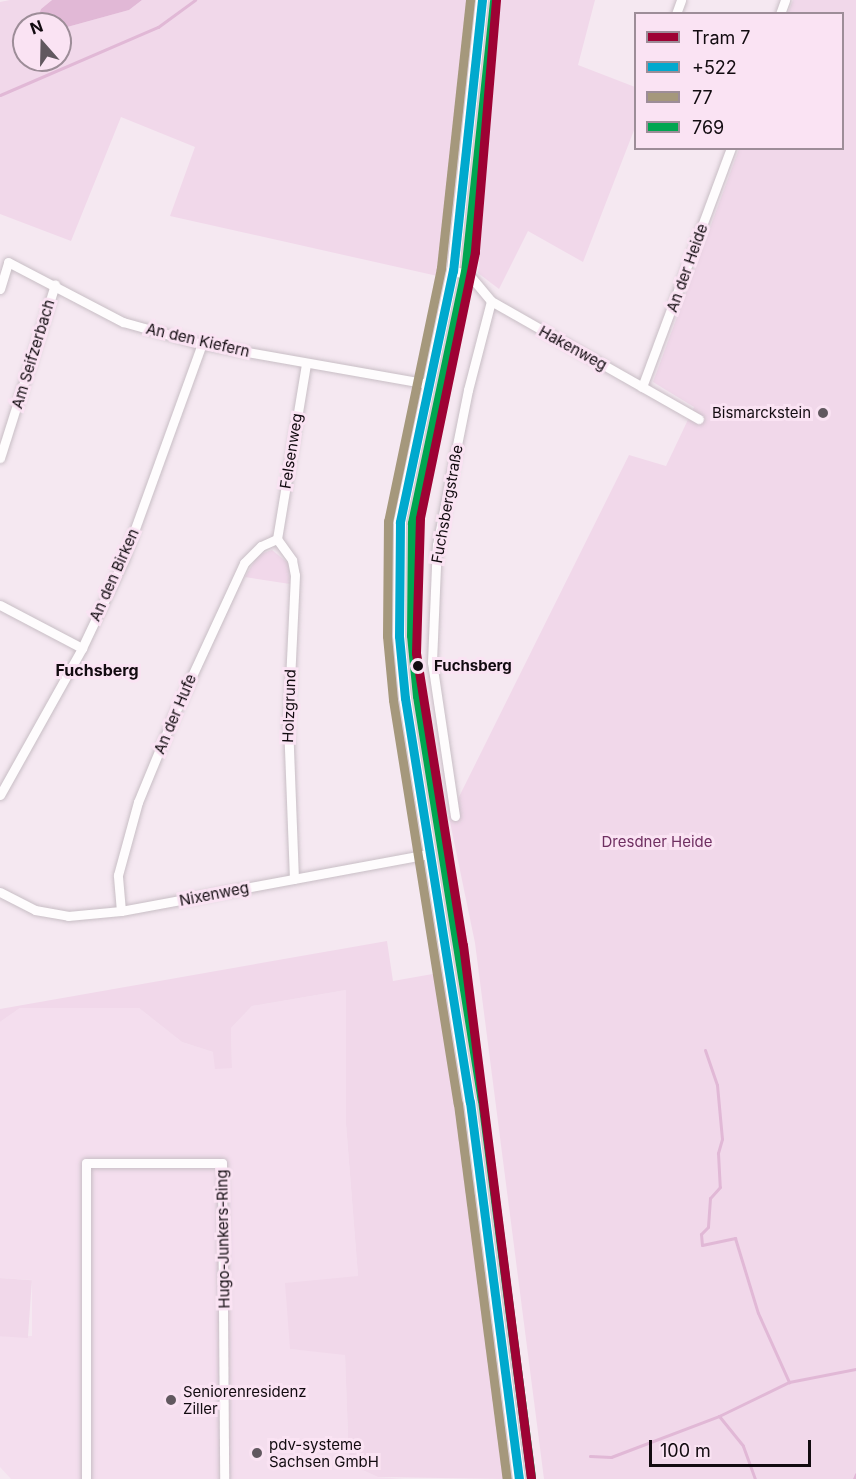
<!DOCTYPE html>
<html>
<head>
<meta charset="utf-8">
<style>
  body { margin:0 }
  #map { position:relative; width:856px; height:1479px; overflow:hidden; background:#f5e8f1; font-family:Inter,sans-serif }
  div>[style] { position:absolute }
  .built>* { inset:0; background:#f4deee }
  .green>* { inset:0; background:#f1d8ea; transform-origin:0 0 }
  .water>* { inset:0; background:#e1b8d6 }
  .stream>* { height:3px; margin:-1.5px; padding:0 1.5px; transform-origin:1.5px; border-radius:1.5px; background:#e1b8d6 }
  .roads { filter:drop-shadow(0 0 2px #c8bec5) drop-shadow(0 0 2px #c8bec5) }
  .street>* { height:9px; margin:-4.5px; padding:0 4.5px; transform-origin:4.5px; border-radius:4.5px; background:#fefcfd }
  .secondary>* { height:12px; margin:-6px; padding:0 6px; transform-origin:6px; border-radius:6px; background:#fefcfd }
  .bus-1>* { height:9px; margin:-4.5px; padding:0 4.5px; transform-origin:4.5px; border-radius:4.5px; background:#00a9ce }
  .bus-2>* { height:9px; margin:-4.5px; padding:0 4.5px; transform-origin:4.5px; border-radius:4.5px; background:#a5987c }
  .bus-3>* { height:9px; margin:-4.5px; padding:0 4.5px; transform-origin:4.5px; border-radius:4.5px; background:#00a651 }
  .tram-1>* { height:9px; margin:-4.5px; padding:0 4.5px; transform-origin:4.5px; border-radius:4.5px; background:#9e0234 }
  .dots>* { width:16px; height:16px; translate:-50% -50%; box-sizing:border-box; border:3px solid #fae3f3; border-radius:50% }
  span { translate:-50% -50%; white-space:nowrap; text-align:center; line-height:1.15; -webkit-text-stroke:6px #fae3f3; paint-order:stroke }
  .street-label { font-size:15px; color:#120b10 }
  .poi-label { font-size:15px; color:#120b10 }
  .right { translate:-100% -50%; text-align:right }
  .left { translate:0 -50%; text-align:left }
  .stop-label { font-size:15px; color:#120b10; font-weight:700 }
  .park-label { font-size:15px; color:#6f2f61 }
  .neighbourhood-label { font-size:16px; color:#120b10; font-weight:700 }
  .legend { position:absolute; left:634px; top:12px; width:210px; height:138px; box-sizing:border-box; background:#fae3f3; border:2px solid #9d8d98; margin:0; padding:8px 10px; list-style:none; font-size:18px; color:#120b10 }
  .legend li { display:flex; align-items:center; gap:12px; height:30px }
  .legend b { width:30px; border:2px solid #9d8d98 }
  .north { position:absolute; left:12px; top:12px; width:60px; height:60px; box-sizing:border-box; background:#fae3f3; border:2px solid #9d8d98; border-radius:50%; rotate:340deg; font-size:16px; font-weight:700; line-height:24px; text-align:center; color:#120b10 }
  .north::after { content:''; display:block; margin:auto; width:21px; height:27px; background:#61585f; clip-path:polygon(50% 0,100% 100%,50% 72%,0 100%) }
  .scale { position:absolute; left:649px; top:1440px; width:162px; height:27px; box-sizing:border-box; border:3px solid #120b10; border-top:0; padding-left:8px; font-size:18px; line-height:21px; white-space:nowrap; color:#120b10; -webkit-text-stroke:4px #fae3f3; paint-order:stroke }
</style>
</head>
<body>
<div id="map">
  <div class="built">
    <i style="clip-path:polygon(346px 990px,346px 1124px,358px 1276px,290px 1349px,345px 1354px,349px 1464px,378px 1477px,404px 1479px,11px 1479px,0 1467px,0 1336px,32px 1336px,32px 1280px,0 1278px,0 1022px,20px 1008px,139px 1008px,182px 1042px,213px 1052px,232px 1067px,231px 1028px,252px 1006px)"></i>
  </div>
  <div class="green">
    <i style="clip-path:polygon(10px 0,52px 0,41px 9px,39px 24px,24px 24px,24px 60px,60px 60px,60px 29px,129px 10px,142px 0,471px 0,442px 277px,170px 216px,195px 147px,121px 117px,71px 241px,0 214px,0 2px)"></i>
    <i style="clip-path:polygon(501px 0,595px 0,578px 65px,635px 87px,636px 125px,583px 262px,528px 231px,499px 289px,478px 273px)"></i>
    <i style="clip-path:polygon(793px 0,856px 0,856px 1479px,544px 1479px,475px 943px,449px 817px,629px 455px,666px 466px,694px 407px,653px 382px,739px 149px,842px 148px,842px 14px,788px 13px)"></i>
    <i style="clip-path:polygon(272px 550px,289px 564px,290px 584px,245px 577px,258px 555px)"></i>
    <i style="clip-path:polygon(387px 941px,393px 981px,444px 972px,503px 1479px,378px 1477px,349px 1464px,345px 1355px,290px 1349px,285px 1283px,358px 1276px,346px 1124px,346px 990px,252px 1006px,231px 1028px,232px 1068px,215px 1069px,213px 1052px,182px 1042px,139px 1008px,20px 1008px,0 1022px,0 1009px)"></i>
    <i style="left:0;top:1278px;width:32px;height:58px;rotate:4deg"></i>
  </div>
  <div class="water">
    <i style="clip-path:polygon(52px 0,142px 0,129px 10px,60px 29px,60px 24px,39px 24px,37px 20px,41px 9px)"></i>
  </div>
  <div class="stream">
    <i style="left:0;top:95px;width:172px;rotate:-23.3deg"></i>
    <i style="left:158px;top:27px;width:46px;rotate:-36.1deg"></i>
    <i style="left:705px;top:1050px;width:37px;rotate:71deg"></i>
    <i style="left:717px;top:1085px;width:54px;rotate:84.7deg"></i>
    <i style="left:722px;top:1139px;width:15px;rotate:106deg"></i>
    <i style="left:718px;top:1153px;width:34px;rotate:87deg"></i>
    <i style="left:720px;top:1187px;width:15px;rotate:132deg"></i>
    <i style="left:710px;top:1198px;width:29px;rotate:94deg"></i>
    <i style="left:708px;top:1227px;width:10px;rotate:135deg"></i>
    <i style="left:701px;top:1234px;width:11px;rotate:85deg"></i>
    <i style="left:702px;top:1245px;width:34px;rotate:-12deg"></i>
    <i style="left:735px;top:1238px;width:78px;rotate:73deg"></i>
    <i style="left:758px;top:1313px;width:76px;rotate:65.8deg"></i>
    <i style="left:719px;top:1416px;width:38px;rotate:51deg"></i>
    <i style="left:743px;top:1446px;width:35px;rotate:70deg"></i>
    <i style="left:590px;top:1456px;width:21px;rotate:3deg"></i>
    <i style="left:611px;top:1457px;width:116px;rotate:-20.8deg"></i>
    <i style="left:719px;top:1416px;width:78px;rotate:-25.9deg"></i>
    <i style="left:789px;top:1382px;width:68px;rotate:-11deg"></i>
    <i style="left:854px;top:1479px;width:5px;rotate:-68deg"></i>
  </div>
  <div class="roads">
    <div class="street">
      <i style="left:676px;top:14px;width:15px;rotate:-70deg"></i>
      <i style="left:780px;top:14px;width:15px;rotate:-70deg"></i>
      <i style="left:453px;top:270px;width:19px;rotate:21deg"></i>
      <i style="left:471px;top:277px;width:31px;rotate:50deg"></i>
      <i style="left:491px;top:301px;width:239px;rotate:29.6deg"></i>
      <i style="left:0;top:289px;width:28px;rotate:-73deg"></i>
      <i style="left:8px;top:262px;width:130px;rotate:27.6deg"></i>
      <i style="left:123px;top:322px;width:82px;rotate:15.6deg"></i>
      <i style="left:202px;top:344px;width:230px;rotate:10deg"></i>
      <i style="left:642px;top:387px;width:255px;rotate:-69.6deg"></i>
      <i style="left:0;top:458px;width:182px;rotate:-72.4deg"></i>
      <i style="left:277px;top:539px;width:26px;rotate:54deg"></i>
      <i style="left:292px;top:560px;width:15px;rotate:79deg"></i>
      <i style="left:295px;top:575px;width:148px;rotate:92.7deg"></i>
      <i style="left:288px;top:723px;width:156px;rotate:87.8deg"></i>
      <i style="left:277px;top:539px;width:178px;rotate:-80.6deg"></i>
      <i style="left:0;top:605px;width:93px;rotate:27.7deg"></i>
      <i style="left:0;top:795px;width:168px;rotate:-60.8deg"></i>
      <i style="left:82px;top:648px;width:98px;rotate:-64.7deg"></i>
      <i style="left:124px;top:559px;width:229px;rotate:-70.1deg"></i>
      <i style="left:455px;top:816px;width:156px;rotate:-98.5deg"></i>
      <i style="left:432px;top:662px;width:117px;rotate:-87.6deg"></i>
      <i style="left:437px;top:545px;width:158px;rotate:-78.7deg"></i>
      <i style="left:468px;top:390px;width:92px;rotate:-75.5deg"></i>
      <i style="left:0;top:892px;width:39px;rotate:27deg"></i>
      <i style="left:35px;top:910px;width:34px;rotate:10deg"></i>
      <i style="left:68px;top:916px;width:53px;rotate:-5.4deg"></i>
      <i style="left:121px;top:911px;width:314px;rotate:-10.5deg"></i>
      <i style="left:121px;top:911px;width:36px;rotate:-95deg"></i>
      <i style="left:118px;top:875px;width:76px;rotate:-74.7deg"></i>
      <i style="left:138px;top:802px;width:92px;rotate:-67.6deg"></i>
      <i style="left:173px;top:717px;width:170px;rotate:-65.2deg"></i>
      <i style="left:244px;top:563px;width:24px;rotate:-45deg"></i>
      <i style="left:261px;top:546px;width:17px;rotate:-24deg"></i>
      <i style="left:86px;top:1479px;width:316px;rotate:-90deg"></i>
      <i style="left:86px;top:1163px;width:136px"></i>
      <i style="left:222px;top:1163px;width:316px;rotate:89.6deg"></i>
    </div>
    <div class="secondary">
      <i style="left:482px;top:0;width:272px;rotate:96.1deg"></i>
      <i style="left:453px;top:270px;width:258px;rotate:101.9deg"></i>
      <i style="left:400px;top:522px;width:114px;rotate:90.5deg"></i>
      <i style="left:399px;top:636px;width:62px;rotate:84.5deg"></i>
      <i style="left:405px;top:698px;width:409px;rotate:80.9deg"></i>
      <i style="left:470px;top:1102px;width:380px;rotate:82.6deg"></i>
    </div>
  </div>
  <div class="bus-1">
    <i style="left:482px;top:0;width:272px;rotate:96.1deg"></i>
    <i style="left:453px;top:270px;width:258px;rotate:101.9deg"></i>
    <i style="left:400px;top:522px;width:114px;rotate:90.5deg"></i>
    <i style="left:399px;top:636px;width:62px;rotate:84.5deg"></i>
    <i style="left:405px;top:698px;width:409px;rotate:80.9deg"></i>
    <i style="left:470px;top:1102px;width:380px;rotate:82.6deg"></i>
  </div>
  <div class="bus-2">
    <i style="left:470px;top:0;width:270px;rotate:96.2deg"></i>
    <i style="left:441px;top:268px;width:258px;rotate:101.8deg"></i>
    <i style="left:388px;top:521px;width:115px;rotate:90.5deg"></i>
    <i style="left:387px;top:636px;width:64px;rotate:84.6deg"></i>
    <i style="left:393px;top:700px;width:409px;rotate:80.9deg"></i>
    <i style="left:458px;top:1104px;width:378px;rotate:82.6deg"></i>
  </div>
  <div class="bus-3">
    <i style="left:494px;top:1px;width:272px;rotate:96.1deg"></i>
    <i style="left:465px;top:271px;width:258px;rotate:101.9deg"></i>
    <i style="left:412px;top:523px;width:112px;rotate:90.5deg"></i>
    <i style="left:411px;top:635px;width:61px;rotate:84.4deg"></i>
    <i style="left:417px;top:696px;width:409px;rotate:80.9deg"></i>
    <i style="left:482px;top:1100px;width:380px;rotate:82.6deg"></i>
  </div>
  <div class="tram-1">
    <i style="left:496px;top:0;width:253px;rotate:94.8deg"></i>
    <i style="left:475px;top:252px;width:272px;rotate:101.7deg"></i>
    <i style="left:420px;top:518px;width:135px;rotate:91.7deg"></i>
    <i style="left:416px;top:653px;width:296px;rotate:80.9deg"></i>
    <i style="left:463px;top:945px;width:538px;rotate:82.74deg"></i>
  </div>
  <div class="dots">
    <i style="left:823px;top:413px;background:#61585f"></i>
    <i style="left:418px;top:666px;background:#120b10"></i>
    <i style="left:171px;top:1400px;background:#61585f"></i>
    <i style="left:257px;top:1453px;background:#61585f"></i>
  </div>
  <div class="street-label">
    <span style="left:687px;top:268px;rotate:-70deg">An der Heide</span>
    <span style="left:198px;top:340px;rotate:13deg">An den Kiefern</span>
    <span style="left:573px;top:348px;rotate:29deg">Hakenweg</span>
    <span style="left:33px;top:354px;rotate:-73deg">Am Seifzerbach</span>
    <span style="left:291px;top:451px;rotate:-81deg">Felsenweg</span>
    <span style="left:447px;top:504px;rotate:-80deg">Fuchsbergstraße</span>
    <span style="left:114px;top:575px;rotate:-66deg">An den Birken</span>
    <span style="left:289px;top:706px;rotate:-88deg">Holzgrund</span>
    <span style="left:175px;top:714px;rotate:-67deg">An der Hufe</span>
    <span style="left:214px;top:894px;rotate:-11deg">Nixenweg</span>
    <span style="left:223px;top:1239px;rotate:-91deg">Hugo-Junkers-Ring</span>
  </div>
  <div class="poi-label">
    <span class="right" style="left:811px;top:413px">Bismarckstein</span>
    <span class="left" style="left:183px;top:1400px">Seniorenresidenz<br>Ziller</span>
    <span class="left" style="left:269px;top:1453px">pdv-systeme<br>Sachsen GmbH</span>
  </div>
  <div class="stop-label">
    <span class="left" style="left:434px;top:666px">Fuchsberg</span>
  </div>
  <div class="park-label">
    <span style="left:657px;top:842px">Dresdner Heide</span>
  </div>
  <div class="neighbourhood-label">
    <span style="left:97px;top:670px">Fuchsberg</span>
  </div>
  <ul class="legend">
  <li><b style="height:8px;background:#9e0234"></b>Tram 7</li>
  <li><b style="height:8px;background:#00a9ce"></b>+522</li>
  <li><b style="height:8px;background:#a5987c"></b>77</li>
  <li><b style="height:8px;background:#00a651"></b>769</li>
  </ul>
  <div class="north">N</div>
  <div class="scale">100 m</div>
</div>
</body>
</html>
